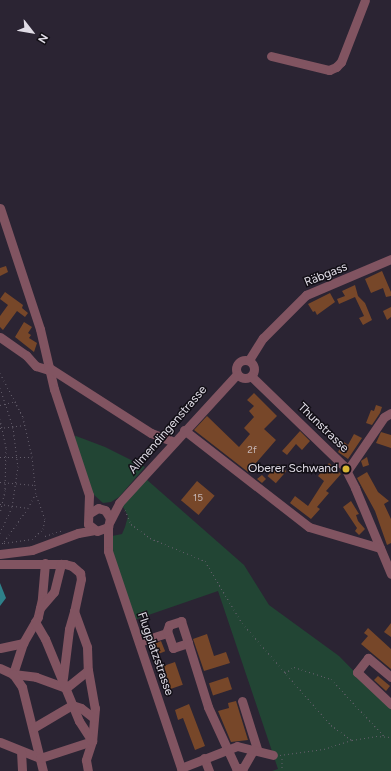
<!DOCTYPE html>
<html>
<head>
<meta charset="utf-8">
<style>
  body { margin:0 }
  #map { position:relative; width:391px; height:771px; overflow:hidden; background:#2b2433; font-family:Figtree,sans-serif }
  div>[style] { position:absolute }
  .green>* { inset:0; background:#224534 }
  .water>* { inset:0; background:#2e818a }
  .building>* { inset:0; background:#774729; transform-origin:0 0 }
  .path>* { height:1px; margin-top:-0.5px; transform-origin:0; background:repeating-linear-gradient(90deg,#655f6c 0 1px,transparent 0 4px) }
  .minor>* { height:9px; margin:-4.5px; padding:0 4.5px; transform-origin:4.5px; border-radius:4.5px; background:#815461 }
  .minor>.ring { margin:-4.5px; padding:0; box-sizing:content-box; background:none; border:9px solid #815461; border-radius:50% }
  .dots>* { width:11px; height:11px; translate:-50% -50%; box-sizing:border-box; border:2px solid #120f16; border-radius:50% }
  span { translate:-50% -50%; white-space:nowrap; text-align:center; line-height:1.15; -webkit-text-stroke:3px #120f16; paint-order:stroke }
  .number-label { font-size:10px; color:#c6b7b7 }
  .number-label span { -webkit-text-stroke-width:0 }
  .street-label { font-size:12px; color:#e0dce6 }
  .poi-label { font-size:12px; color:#e0dce6 }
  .right { translate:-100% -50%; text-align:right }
  .north { position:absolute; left:12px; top:12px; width:40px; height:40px; -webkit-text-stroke:3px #120f16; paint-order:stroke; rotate:121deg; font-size:11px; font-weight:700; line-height:16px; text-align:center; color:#e0dce6 }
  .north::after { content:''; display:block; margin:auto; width:14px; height:18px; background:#e0dce6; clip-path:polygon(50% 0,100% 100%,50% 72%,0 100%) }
</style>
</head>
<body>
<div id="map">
  <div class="green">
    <i style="clip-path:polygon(76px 436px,105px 447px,145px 467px,119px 497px,111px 502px,103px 503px,93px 494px,73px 437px)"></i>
    <i style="clip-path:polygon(146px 479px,244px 565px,269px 605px,339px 656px,391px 709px,391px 771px,272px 771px,278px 769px,218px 591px,134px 620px,109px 541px,112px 536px,122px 534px,125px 527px,128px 516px,122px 505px)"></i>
  </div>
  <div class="water">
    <i style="clip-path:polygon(0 583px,6px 598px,0 606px)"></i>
  </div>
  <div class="building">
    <i style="clip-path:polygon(6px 266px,8px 272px,0 276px,0 268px)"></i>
    <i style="clip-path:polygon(382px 271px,391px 292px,391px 296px,386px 297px,383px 288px,371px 293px,365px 279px)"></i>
    <i style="clip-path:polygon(355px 285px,358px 296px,365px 303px,372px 320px,363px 325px,359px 318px,364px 316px,355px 297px,339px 304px,337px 299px,345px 296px,342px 291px)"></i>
    <i style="clip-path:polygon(5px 292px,23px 305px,22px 308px,28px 313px,25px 317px,17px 311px,3px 330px,0 327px,0 316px,8px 305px,0 299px)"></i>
    <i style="clip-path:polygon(330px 293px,335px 302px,317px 315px,315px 311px,313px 312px,308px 304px)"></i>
    <i style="clip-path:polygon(391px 307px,391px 317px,387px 320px,383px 311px)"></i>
    <i style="clip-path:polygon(24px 322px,32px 327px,28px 333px,31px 335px,29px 338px,37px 343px,34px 352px,15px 337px)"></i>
    <i style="clip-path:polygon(254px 393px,277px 416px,264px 429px,276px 440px,248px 472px,194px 430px,207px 416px,239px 447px,250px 434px,244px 428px,254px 417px,249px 411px,254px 406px,247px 400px)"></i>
    <i style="clip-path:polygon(376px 405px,382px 407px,380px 413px,372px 425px,366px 423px,371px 410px,374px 411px)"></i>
    <i style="clip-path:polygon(300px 431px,310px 441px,302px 450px,296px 444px,287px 455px,282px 451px)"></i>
    <i style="clip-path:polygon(381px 432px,391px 435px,391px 448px,376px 443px)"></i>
    <i style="clip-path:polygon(354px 434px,362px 438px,348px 459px,338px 452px,344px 442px,348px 445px)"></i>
    <i style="clip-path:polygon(367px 457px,369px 465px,363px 467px,361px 461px)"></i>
    <i style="clip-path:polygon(329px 463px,341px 474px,326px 491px,329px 493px,317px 507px,320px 509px,311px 519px,290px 503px,295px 496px,308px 506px,324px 481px,318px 476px)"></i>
    <i style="left:278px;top:464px;width:11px;height:16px;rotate:41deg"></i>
    <i style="clip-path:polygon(367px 472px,378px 492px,389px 501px,384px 504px,391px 519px,391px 543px,387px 545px,375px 511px,357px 478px)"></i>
    <i style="clip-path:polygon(262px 475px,266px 479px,262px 483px,257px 479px)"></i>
    <i style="left:197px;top:481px;width:23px;height:25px;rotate:40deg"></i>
    <i style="clip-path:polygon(351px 501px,359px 514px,356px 515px,358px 521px,365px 529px,359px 535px,355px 531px,357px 528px,343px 507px)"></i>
    <i style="clip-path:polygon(391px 623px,391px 637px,384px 632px)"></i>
    <i style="clip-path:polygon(368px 628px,391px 649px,391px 669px,361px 644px,368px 636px,364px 633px)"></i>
    <i style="clip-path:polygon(207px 634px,214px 656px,226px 652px,230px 663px,204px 671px,193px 639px)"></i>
    <i style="left:161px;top:641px;width:11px;height:6px;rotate:68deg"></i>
    <i style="left:175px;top:662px;width:24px;height:13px;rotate:71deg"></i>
    <i style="clip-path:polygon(378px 676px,390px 686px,386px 691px,374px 680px)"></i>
    <i style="left:228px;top:677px;width:13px;height:20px;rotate:72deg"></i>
    <i style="clip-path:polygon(236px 701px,248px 740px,231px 742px,218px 711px,229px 708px,228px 703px)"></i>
    <i style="clip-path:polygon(189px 704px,205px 746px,195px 750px,183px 718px,178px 720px,175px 710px)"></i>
  </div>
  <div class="path">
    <i style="left:0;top:373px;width:50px;rotate:62.4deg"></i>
    <i style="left:23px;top:417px;width:41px;rotate:77.3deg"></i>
    <i style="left:32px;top:457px;width:36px;rotate:84deg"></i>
    <i style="left:36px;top:493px;width:17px;rotate:118deg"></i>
    <i style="left:28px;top:508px;width:43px;rotate:125.5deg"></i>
    <i style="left:3px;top:543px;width:3px;rotate:180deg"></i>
    <i style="left:0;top:388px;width:41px;rotate:71.6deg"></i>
    <i style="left:13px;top:427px;width:39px;rotate:83deg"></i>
    <i style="left:18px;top:466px;width:41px;rotate:98.3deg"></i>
    <i style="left:12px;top:507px;width:29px;rotate:115deg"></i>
    <i style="left:0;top:405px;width:16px;rotate:-14deg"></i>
    <i style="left:0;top:419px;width:30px;rotate:78deg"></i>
    <i style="left:6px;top:448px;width:42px;rotate:91.4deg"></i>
    <i style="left:5px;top:490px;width:24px;rotate:102deg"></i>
    <i style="left:0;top:428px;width:25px;rotate:-7deg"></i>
    <i style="left:0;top:457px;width:31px"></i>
    <i style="left:0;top:482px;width:35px;rotate:5deg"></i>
    <i style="left:0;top:504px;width:27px;rotate:8deg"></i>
    <i style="left:125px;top:510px;width:15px;rotate:67deg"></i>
    <i style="left:131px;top:524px;width:24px;rotate:36deg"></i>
    <i style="left:150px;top:538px;width:60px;rotate:22.7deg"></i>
    <i style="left:205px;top:561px;width:72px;rotate:59.2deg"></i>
    <i style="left:242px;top:623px;width:135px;rotate:48.9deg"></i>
    <i style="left:331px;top:725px;width:26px;rotate:36deg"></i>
    <i style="left:45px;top:536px;width:19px;rotate:-18deg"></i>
    <i style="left:4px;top:543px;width:28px;rotate:-8deg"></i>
    <i style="left:32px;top:539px;width:15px;rotate:-42deg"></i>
    <i style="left:43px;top:529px;width:10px;rotate:-79deg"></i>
    <i style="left:45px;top:519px;width:27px;rotate:-110deg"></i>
    <i style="left:285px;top:673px;width:11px;rotate:-34deg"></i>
    <i style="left:294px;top:667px;width:39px;rotate:18deg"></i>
    <i style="left:331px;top:679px;width:78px;rotate:47.1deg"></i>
    <i style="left:280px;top:755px;width:44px;rotate:-7.8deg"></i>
    <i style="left:324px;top:749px;width:29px;rotate:-18deg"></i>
    <i style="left:352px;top:740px;width:24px;rotate:-9deg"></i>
    <i style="left:376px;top:736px;width:15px;rotate:4deg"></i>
    <i style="left:282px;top:771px;width:15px;rotate:-90deg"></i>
  </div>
  <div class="minor">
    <i style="left:271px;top:56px;width:60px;rotate:13.6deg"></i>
    <i style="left:329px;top:70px;width:8px;rotate:-23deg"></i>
    <i style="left:336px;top:67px;width:7px;rotate:-45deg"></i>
    <i style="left:341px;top:62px;width:66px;rotate:-68.8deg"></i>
    <i style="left:0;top:208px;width:127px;rotate:71.7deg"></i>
    <i style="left:40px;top:329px;width:62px;rotate:76.9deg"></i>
    <i style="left:54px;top:389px;width:112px;rotate:71.7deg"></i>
    <i style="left:89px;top:495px;width:29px;rotate:92deg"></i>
    <i style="left:88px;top:524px;width:11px;rotate:38deg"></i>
    <i style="left:97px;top:531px;width:12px;rotate:-20deg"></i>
    <i style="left:108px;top:527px;width:9px;rotate:-77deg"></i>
    <i style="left:110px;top:518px;width:9px;rotate:-122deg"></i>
    <i style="left:105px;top:510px;width:7px;rotate:-164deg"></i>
    <i style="left:98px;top:508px;width:9px;rotate:148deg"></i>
    <i style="left:0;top:337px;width:32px;rotate:35deg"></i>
    <i style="left:26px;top:355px;width:15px;rotate:48deg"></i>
    <i style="left:36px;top:366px;width:14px;rotate:17deg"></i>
    <i class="ring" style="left:236px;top:360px;width:9px;height:9px"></i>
    <i style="left:249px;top:360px;width:26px;rotate:-58deg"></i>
    <i style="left:263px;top:338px;width:61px;rotate:-45deg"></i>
    <i style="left:306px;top:295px;width:92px;rotate:-23deg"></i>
    <i style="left:48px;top:367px;width:122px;rotate:32.7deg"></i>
    <i style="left:151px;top:433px;width:25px;rotate:21deg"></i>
    <i style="left:251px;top:376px;width:129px;rotate:44.1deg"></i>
    <i style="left:344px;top:466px;width:25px;rotate:63deg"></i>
    <i style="left:355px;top:488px;width:93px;rotate:67.3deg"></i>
    <i style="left:184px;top:430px;width:158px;rotate:37.8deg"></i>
    <i style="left:309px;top:527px;width:74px;rotate:16.5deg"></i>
    <i style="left:347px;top:471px;width:65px;rotate:-55.6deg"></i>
    <i style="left:384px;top:417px;width:8px;rotate:-30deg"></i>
    <i style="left:110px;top:521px;width:20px;rotate:-63deg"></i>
    <i style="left:119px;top:503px;width:175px;rotate:-47.5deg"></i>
    <i style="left:108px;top:527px;width:24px;rotate:90deg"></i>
    <i style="left:108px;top:551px;width:232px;rotate:71.4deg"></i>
    <i style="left:0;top:554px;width:32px;rotate:-7deg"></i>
    <i style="left:32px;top:550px;width:49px;rotate:-20.3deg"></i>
    <i style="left:78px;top:533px;width:17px;rotate:-10deg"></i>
    <i style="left:45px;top:563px;width:36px;rotate:95deg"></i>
    <i style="left:42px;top:599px;width:18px;rotate:103deg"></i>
    <i style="left:38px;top:617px;width:30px;rotate:120deg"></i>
    <i style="left:23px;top:643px;width:33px;rotate:108deg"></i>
    <i style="left:13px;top:674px;width:23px;rotate:7deg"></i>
    <i style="left:36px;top:677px;width:32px;rotate:20deg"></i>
    <i style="left:66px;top:688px;width:28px;rotate:-39deg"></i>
    <i style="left:0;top:564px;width:65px"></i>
    <i style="left:65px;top:564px;width:7px;rotate:16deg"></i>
    <i style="left:72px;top:566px;width:11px;rotate:41deg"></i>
    <i style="left:80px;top:573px;width:6px;rotate:81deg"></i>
    <i style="left:81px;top:579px;width:33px;rotate:102deg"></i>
    <i style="left:74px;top:611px;width:38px;rotate:70deg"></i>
    <i style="left:87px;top:647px;width:23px;rotate:88deg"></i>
    <i style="left:88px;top:670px;width:39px;rotate:80deg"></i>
    <i style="left:95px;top:708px;width:33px;rotate:95deg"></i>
    <i style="left:92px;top:741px;width:20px;rotate:108deg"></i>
    <i style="left:86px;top:760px;width:11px;rotate:80deg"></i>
    <i style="left:40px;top:608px;width:21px;rotate:-49deg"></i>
    <i style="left:54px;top:592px;width:29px;rotate:-76deg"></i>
    <i style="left:139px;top:642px;width:29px;rotate:-18deg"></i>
    <i style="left:188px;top:643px;width:16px;rotate:162deg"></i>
    <i style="left:173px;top:648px;width:18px;rotate:-109deg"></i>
    <i style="left:167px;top:631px;width:6px;rotate:-72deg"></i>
    <i style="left:169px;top:625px;width:13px;rotate:-18deg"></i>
    <i style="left:181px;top:621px;width:23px;rotate:72deg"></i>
    <i style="left:188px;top:643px;width:67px;rotate:72.6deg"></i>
    <i style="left:208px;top:707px;width:67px;rotate:65.3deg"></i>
    <i style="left:236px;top:768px;width:7px"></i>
    <i style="left:243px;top:768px;width:22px;rotate:-60deg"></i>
    <i style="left:0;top:648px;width:24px;rotate:-12deg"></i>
    <i style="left:0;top:668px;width:14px;rotate:25deg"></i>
    <i style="left:13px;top:674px;width:16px;rotate:55deg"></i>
    <i style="left:22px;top:687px;width:87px;rotate:76deg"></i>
    <i style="left:391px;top:677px;width:30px;rotate:-140deg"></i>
    <i style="left:368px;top:658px;width:18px;rotate:128deg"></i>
    <i style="left:357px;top:672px;width:47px;rotate:43.3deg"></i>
    <i style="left:63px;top:678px;width:49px;rotate:-83deg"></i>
    <i style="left:69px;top:629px;width:19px;rotate:-74deg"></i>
    <i style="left:242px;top:701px;width:50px;rotate:72.6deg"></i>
    <i style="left:33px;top:728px;width:45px;rotate:-30.5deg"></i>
    <i style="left:72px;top:705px;width:9px;rotate:18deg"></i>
    <i style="left:81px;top:708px;width:16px;rotate:38deg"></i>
    <i style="left:0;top:742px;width:43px;rotate:21.8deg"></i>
    <i style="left:40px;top:758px;width:55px;rotate:-18.1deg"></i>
    <i style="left:92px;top:741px;width:24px;rotate:-123deg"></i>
    <i style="left:79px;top:721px;width:89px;rotate:-112.5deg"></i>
    <i style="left:45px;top:639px;width:20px;rotate:-120deg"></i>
    <i style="left:21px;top:751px;width:20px;rotate:87deg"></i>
    <i style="left:204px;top:758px;width:14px;rotate:69deg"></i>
    <i style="left:181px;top:768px;width:60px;rotate:-21.4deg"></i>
    <i style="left:237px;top:746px;width:37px;rotate:14deg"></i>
  </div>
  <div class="dots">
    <i style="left:346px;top:469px;background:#d7b434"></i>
  </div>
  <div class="number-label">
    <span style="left:252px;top:450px">2f</span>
    <span style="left:198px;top:498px">15</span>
  </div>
  <div class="street-label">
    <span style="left:326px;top:275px;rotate:-22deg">Räbgass</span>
    <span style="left:323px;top:428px;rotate:44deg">Thunstrasse</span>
    <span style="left:168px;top:430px;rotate:-49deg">Allmendingenstrasse</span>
    <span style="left:155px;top:654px;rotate:71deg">Flugplatzstrasse</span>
  </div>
  <div class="poi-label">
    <span class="right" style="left:338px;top:469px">Oberer Schwand</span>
  </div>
  <div class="north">N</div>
</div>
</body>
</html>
